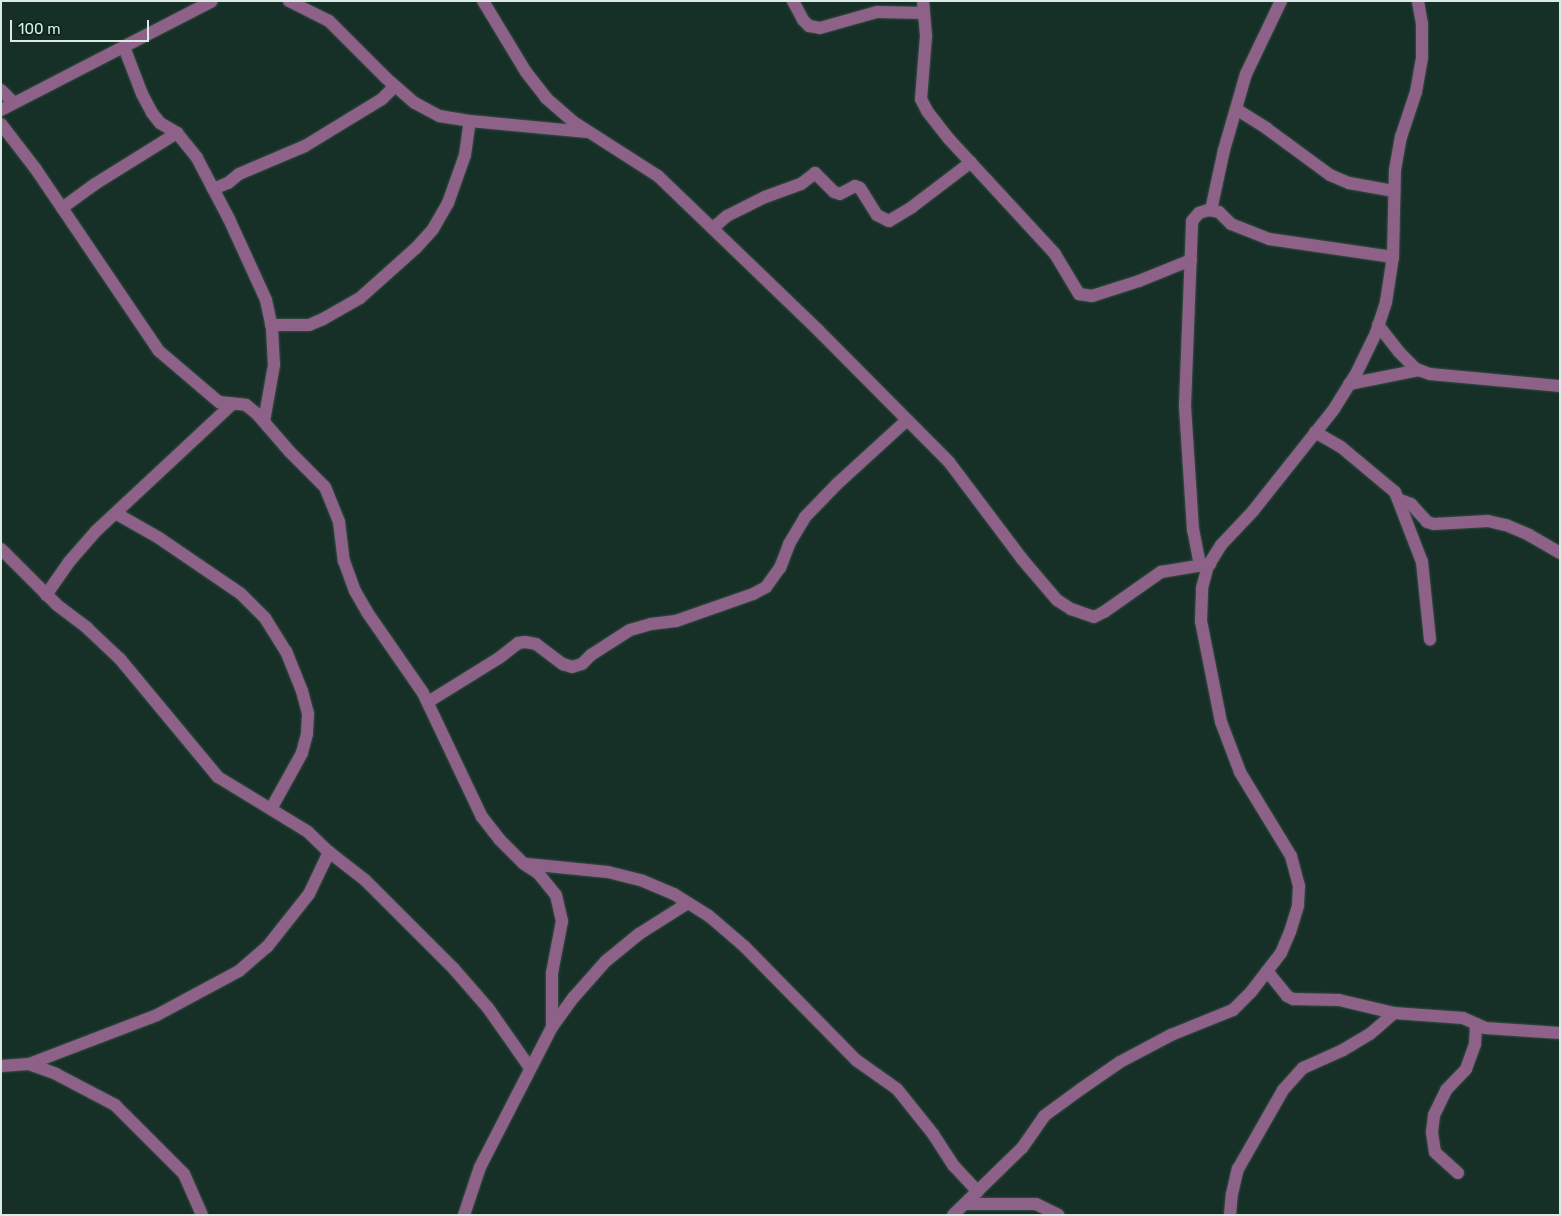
<!DOCTYPE html>
<html>
<head>
<meta charset="utf-8">
<style>
  body { margin:0 }
  #map { position:relative; width:1561px; height:1216px; overflow:hidden; background:#163027; font-family:Rubik,sans-serif }
  div>[style] { position:absolute }
  .roads { filter:drop-shadow(0 0 1px #364e45) drop-shadow(0 0 1px #364e45) }
  .minor>* { height:12px; margin:-6px; padding:0 6px; transform-origin:6px; border-radius:6px; background:#8e6288 }
  span { translate:-50% -50%; white-space:nowrap; text-align:center; line-height:1.15; -webkit-text-stroke:4.5px #0c261d; paint-order:stroke }
  .frame { position:absolute; inset:0; border:2px solid #dbeae4; pointer-events:none }
  .scale { position:absolute; left:10px; top:20px; width:139px; height:22px; box-sizing:border-box; border:2px solid #dbeae4; border-top:0; padding-left:6px; font-size:15px; line-height:18px; white-space:nowrap; color:#dbeae4; -webkit-text-stroke:4px #0c261d; paint-order:stroke }
</style>
</head>
<body>
<div id="map">
  <div class="roads">
    <div class="minor">
      <i style="left:289px;top:1px;width:45px;rotate:26.6deg"></i>
      <i style="left:329px;top:21px;width:81px;rotate:45deg"></i>
      <i style="left:386px;top:78px;width:38px;rotate:41deg"></i>
      <i style="left:415px;top:103px;width:27px;rotate:28deg"></i>
      <i style="left:439px;top:116px;width:31px;rotate:9deg"></i>
      <i style="left:470px;top:121px;width:118px;rotate:5.4deg"></i>
      <i style="left:483px;top:1px;width:83px;rotate:58.8deg"></i>
      <i style="left:526px;top:72px;width:33px;rotate:52deg"></i>
      <i style="left:546px;top:98px;width:35px;rotate:41deg"></i>
      <i style="left:572px;top:121px;width:102px;rotate:32.6deg"></i>
      <i style="left:658px;top:176px;width:222px;rotate:43.9deg"></i>
      <i style="left:818px;top:330px;width:186px;rotate:45.2deg"></i>
      <i style="left:949px;top:462px;width:121px;rotate:53deg"></i>
      <i style="left:1022px;top:559px;width:54px;rotate:49.5deg"></i>
      <i style="left:1057px;top:600px;width:17px;rotate:33deg"></i>
      <i style="left:1071px;top:609px;width:24px;rotate:19deg"></i>
      <i style="left:1094px;top:617px;width:11px;rotate:-27deg"></i>
      <i style="left:1104px;top:612px;width:70px;rotate:-35.1deg"></i>
      <i style="left:1161px;top:572px;width:50px;rotate:-9.3deg"></i>
      <i style="left:793px;top:1px;width:21px;rotate:62deg"></i>
      <i style="left:803px;top:20px;width:8px;rotate:45deg"></i>
      <i style="left:809px;top:26px;width:11px;rotate:10deg"></i>
      <i style="left:820px;top:28px;width:59px;rotate:-15.7deg"></i>
      <i style="left:877px;top:12px;width:47px;rotate:1.2deg"></i>
      <i style="left:923px;top:1px;width:35px;rotate:85deg"></i>
      <i style="left:926px;top:36px;width:63px;rotate:94.5deg"></i>
      <i style="left:921px;top:99px;width:13px;rotate:63deg"></i>
      <i style="left:927px;top:111px;width:36px;rotate:52deg"></i>
      <i style="left:949px;top:139px;width:156px;rotate:47.3deg"></i>
      <i style="left:1055px;top:254px;width:47px;rotate:59deg"></i>
      <i style="left:1079px;top:294px;width:13px;rotate:9deg"></i>
      <i style="left:1092px;top:296px;width:49px;rotate:-17.7deg"></i>
      <i style="left:1139px;top:281px;width:56px;rotate:-22deg"></i>
      <i style="left:124px;top:47px;width:50px;rotate:69deg"></i>
      <i style="left:142px;top:94px;width:21px;rotate:62deg"></i>
      <i style="left:152px;top:113px;width:13px;rotate:51deg"></i>
      <i style="left:160px;top:123px;width:20px;rotate:30deg"></i>
      <i style="left:177px;top:133px;width:32px;rotate:51deg"></i>
      <i style="left:197px;top:158px;width:69px;rotate:62.3deg"></i>
      <i style="left:229px;top:219px;width:89px;rotate:65.4deg"></i>
      <i style="left:266px;top:300px;width:29px;rotate:78deg"></i>
      <i style="left:272px;top:328px;width:37px;rotate:87deg"></i>
      <i style="left:274px;top:365px;width:57px;rotate:100.1deg"></i>
      <i style="left:1px;top:90px;width:18px;rotate:45deg"></i>
      <i style="left:1236px;top:109px;width:36px;rotate:32deg"></i>
      <i style="left:1266px;top:128px;width:79px;rotate:36.3deg"></i>
      <i style="left:1330px;top:175px;width:21px;rotate:23deg"></i>
      <i style="left:1349px;top:183px;width:46px;rotate:10.1deg"></i>
      <i style="left:1px;top:110px;width:237px;rotate:-27.3deg"></i>
      <i style="left:1px;top:124px;width:56px;rotate:52.3deg"></i>
      <i style="left:35px;top:168px;width:221px;rotate:55.9deg"></i>
      <i style="left:159px;top:351px;width:79px;rotate:40.4deg"></i>
      <i style="left:219px;top:402px;width:27px;rotate:6deg"></i>
      <i style="left:246px;top:405px;width:14px;rotate:39deg"></i>
      <i style="left:257px;top:414px;width:50px;rotate:49deg"></i>
      <i style="left:290px;top:452px;width:49px;rotate:45deg"></i>
      <i style="left:325px;top:487px;width:38px;rotate:68deg"></i>
      <i style="left:339px;top:522px;width:39px;rotate:83deg"></i>
      <i style="left:344px;top:561px;width:32px;rotate:70deg"></i>
      <i style="left:355px;top:591px;width:24px;rotate:60deg"></i>
      <i style="left:367px;top:612px;width:98px;rotate:55.3deg"></i>
      <i style="left:423px;top:693px;width:137px;rotate:64.6deg"></i>
      <i style="left:482px;top:817px;width:28px;rotate:52deg"></i>
      <i style="left:499px;top:839px;width:35px;rotate:45deg"></i>
      <i style="left:524px;top:864px;width:17px;rotate:33deg"></i>
      <i style="left:538px;top:873px;width:28px;rotate:51deg"></i>
      <i style="left:556px;top:895px;width:27px;rotate:77deg"></i>
      <i style="left:562px;top:921px;width:53px;rotate:100.9deg"></i>
      <i style="left:552px;top:973px;width:54px;rotate:90deg"></i>
      <i style="left:552px;top:1027px;width:157px;rotate:117.2deg"></i>
      <i style="left:480px;top:1167px;width:51px;rotate:108.4deg"></i>
      <i style="left:213px;top:189px;width:16px;rotate:-22deg"></i>
      <i style="left:228px;top:183px;width:14px;rotate:-39deg"></i>
      <i style="left:239px;top:174px;width:72px;rotate:-23deg"></i>
      <i style="left:305px;top:146px;width:90px;rotate:-31.4deg"></i>
      <i style="left:382px;top:99px;width:18px;rotate:-45deg"></i>
      <i style="left:62px;top:208px;width:41px;rotate:-36deg"></i>
      <i style="left:95px;top:184px;width:97px;rotate:-31.9deg"></i>
      <i style="left:1211px;top:210px;width:61px;rotate:-77.8deg"></i>
      <i style="left:1224px;top:150px;width:79px;rotate:-73.9deg"></i>
      <i style="left:1246px;top:74px;width:81px;rotate:-64.4deg"></i>
      <i style="left:713px;top:228px;width:18px;rotate:-41deg"></i>
      <i style="left:727px;top:216px;width:42px;rotate:-26.6deg"></i>
      <i style="left:765px;top:197px;width:38px;rotate:-20deg"></i>
      <i style="left:801px;top:184px;width:18px;rotate:-38deg"></i>
      <i style="left:815px;top:173px;width:27px;rotate:45deg"></i>
      <i style="left:834px;top:192px;width:6px;rotate:18deg"></i>
      <i style="left:840px;top:194px;width:17px;rotate:-28deg"></i>
      <i style="left:855px;top:186px;width:5px;rotate:22deg"></i>
      <i style="left:860px;top:188px;width:32px;rotate:58deg"></i>
      <i style="left:877px;top:215px;width:13px;rotate:27deg"></i>
      <i style="left:889px;top:221px;width:27px;rotate:-31deg"></i>
      <i style="left:912px;top:207px;width:74px;rotate:-37.3deg"></i>
      <i style="left:271px;top:325px;width:38px"></i>
      <i style="left:309px;top:325px;width:15px;rotate:-23deg"></i>
      <i style="left:323px;top:319px;width:43px;rotate:-29.6deg"></i>
      <i style="left:360px;top:298px;width:75px;rotate:-41.8deg"></i>
      <i style="left:416px;top:248px;width:25px;rotate:-48deg"></i>
      <i style="left:433px;top:229px;width:30px;rotate:-60deg"></i>
      <i style="left:448px;top:203px;width:51px;rotate:-70.5deg"></i>
      <i style="left:465px;top:155px;width:34px;rotate:-82deg"></i>
      <i style="left:1378px;top:325px;width:34px;rotate:52deg"></i>
      <i style="left:1399px;top:352px;width:24px;rotate:45deg"></i>
      <i style="left:1416px;top:369px;width:15px;rotate:20deg"></i>
      <i style="left:1430px;top:374px;width:131px;rotate:5.3deg"></i>
      <i style="left:1349px;top:384px;width:71px;rotate:-11.3deg"></i>
      <i style="left:1315px;top:432px;width:30px;rotate:30deg"></i>
      <i style="left:1341px;top:447px;width:70px;rotate:39.8deg"></i>
      <i style="left:1395px;top:492px;width:75px;rotate:68.9deg"></i>
      <i style="left:1422px;top:562px;width:78px;rotate:84.1deg"></i>
      <i style="left:1398px;top:499px;width:14px;rotate:21deg"></i>
      <i style="left:1411px;top:504px;width:24px;rotate:48deg"></i>
      <i style="left:1427px;top:522px;width:7px;rotate:16deg"></i>
      <i style="left:1434px;top:524px;width:54px;rotate:-3.2deg"></i>
      <i style="left:1488px;top:521px;width:18px;rotate:13deg"></i>
      <i style="left:1506px;top:525px;width:25px;rotate:23deg"></i>
      <i style="left:1529px;top:535px;width:36px;rotate:30deg"></i>
      <i style="left:117px;top:514px;width:48px;rotate:29.7deg"></i>
      <i style="left:159px;top:538px;width:99px;rotate:34.3deg"></i>
      <i style="left:241px;top:594px;width:34px;rotate:45deg"></i>
      <i style="left:265px;top:618px;width:39px;rotate:58deg"></i>
      <i style="left:286px;top:651px;width:43px;rotate:68.2deg"></i>
      <i style="left:302px;top:691px;width:24px;rotate:75deg"></i>
      <i style="left:308px;top:714px;width:20px;rotate:93deg"></i>
      <i style="left:307px;top:734px;width:20px;rotate:105deg"></i>
      <i style="left:302px;top:753px;width:64px;rotate:119deg"></i>
      <i style="left:1px;top:549px;width:79px;rotate:45deg"></i>
      <i style="left:57px;top:605px;width:38px;rotate:37deg"></i>
      <i style="left:87px;top:628px;width:45px;rotate:43.2deg"></i>
      <i style="left:120px;top:659px;width:153px;rotate:50.3deg"></i>
      <i style="left:218px;top:777px;width:105px;rotate:31.4deg"></i>
      <i style="left:308px;top:832px;width:29px;rotate:44deg"></i>
      <i style="left:329px;top:852px;width:46px;rotate:37.9deg"></i>
      <i style="left:365px;top:880px;width:126px;rotate:45deg"></i>
      <i style="left:454px;top:969px;width:52px;rotate:48.9deg"></i>
      <i style="left:488px;top:1008px;width:73px;rotate:55deg"></i>
      <i style="left:1200px;top:565px;width:36px;rotate:-101deg"></i>
      <i style="left:1193px;top:530px;width:124px;rotate:-93.7deg"></i>
      <i style="left:1185px;top:406px;width:185px;rotate:-87.8deg"></i>
      <i style="left:1192px;top:221px;width:11px;rotate:-49deg"></i>
      <i style="left:1199px;top:213px;width:9px;rotate:-18deg"></i>
      <i style="left:1208px;top:210px;width:11px;rotate:10deg"></i>
      <i style="left:1219px;top:212px;width:17px;rotate:45deg"></i>
      <i style="left:1231px;top:224px;width:41px;rotate:21.5deg"></i>
      <i style="left:1269px;top:239px;width:125px;rotate:8.3deg"></i>
      <i style="left:46px;top:595px;width:40px;rotate:-55.1deg"></i>
      <i style="left:69px;top:562px;width:41px;rotate:-48.9deg"></i>
      <i style="left:96px;top:531px;width:186px;rotate:-43deg"></i>
      <i style="left:428px;top:702px;width:84px;rotate:-31.8deg"></i>
      <i style="left:499px;top:658px;width:24px;rotate:-38deg"></i>
      <i style="left:518px;top:643px;width:7px;rotate:-8deg"></i>
      <i style="left:525px;top:642px;width:11px;rotate:10deg"></i>
      <i style="left:536px;top:644px;width:34px;rotate:37deg"></i>
      <i style="left:563px;top:664px;width:9px;rotate:18deg"></i>
      <i style="left:572px;top:667px;width:10px;rotate:-17deg"></i>
      <i style="left:582px;top:664px;width:13px;rotate:-45deg"></i>
      <i style="left:591px;top:655px;width:46px;rotate:-32.7deg"></i>
      <i style="left:630px;top:630px;width:22px;rotate:-16deg"></i>
      <i style="left:651px;top:624px;width:25px;rotate:-7deg"></i>
      <i style="left:676px;top:621px;width:82px;rotate:-19.3deg"></i>
      <i style="left:753px;top:594px;width:15px;rotate:-28deg"></i>
      <i style="left:766px;top:587px;width:24px;rotate:-54deg"></i>
      <i style="left:780px;top:568px;width:26px;rotate:-69deg"></i>
      <i style="left:789px;top:544px;width:31px;rotate:-59deg"></i>
      <i style="left:805px;top:517px;width:46px;rotate:-45.9deg"></i>
      <i style="left:837px;top:484px;width:93px;rotate:-42.4deg"></i>
      <i style="left:527px;top:864px;width:81px;rotate:5.6deg"></i>
      <i style="left:608px;top:872px;width:36px;rotate:14deg"></i>
      <i style="left:643px;top:881px;width:34px;rotate:23deg"></i>
      <i style="left:674px;top:894px;width:41px;rotate:32.2deg"></i>
      <i style="left:709px;top:916px;width:46px;rotate:40.6deg"></i>
      <i style="left:744px;top:946px;width:160px;rotate:45.5deg"></i>
      <i style="left:856px;top:1060px;width:50px;rotate:35.3deg"></i>
      <i style="left:897px;top:1089px;width:58px;rotate:51.3deg"></i>
      <i style="left:933px;top:1134px;width:38px;rotate:57deg"></i>
      <i style="left:954px;top:1166px;width:35px;rotate:47deg"></i>
      <i style="left:1267px;top:971px;width:32px;rotate:51deg"></i>
      <i style="left:1287px;top:996px;width:7px;rotate:27deg"></i>
      <i style="left:1293px;top:999px;width:46px;rotate:1.2deg"></i>
      <i style="left:1339px;top:1000px;width:57px;rotate:13.3deg"></i>
      <i style="left:1394px;top:1013px;width:69px;rotate:4.1deg"></i>
      <i style="left:1463px;top:1018px;width:24px;rotate:24deg"></i>
      <i style="left:1485px;top:1028px;width:75px;rotate:3.8deg"></i>
      <i style="left:552px;top:1027px;width:37px;rotate:-54deg"></i>
      <i style="left:574px;top:997px;width:48px;rotate:-48.4deg"></i>
      <i style="left:606px;top:961px;width:43px;rotate:-39.3deg"></i>
      <i style="left:639px;top:934px;width:58px;rotate:-32.3deg"></i>
      <i style="left:29px;top:1064px;width:137px;rotate:-20.9deg"></i>
      <i style="left:157px;top:1015px;width:93px;rotate:-28.2deg"></i>
      <i style="left:239px;top:971px;width:37px;rotate:-41deg"></i>
      <i style="left:267px;top:947px;width:68px;rotate:-51.6deg"></i>
      <i style="left:309px;top:894px;width:47px;rotate:-64.5deg"></i>
      <i style="left:1px;top:1066px;width:28px;rotate:-4deg"></i>
      <i style="left:29px;top:1064px;width:29px;rotate:20deg"></i>
      <i style="left:56px;top:1074px;width:67px;rotate:27.7deg"></i>
      <i style="left:115px;top:1105px;width:98px;rotate:45deg"></i>
      <i style="left:184px;top:1174px;width:45px;rotate:66.3deg"></i>
      <i style="left:1458px;top:1173px;width:31px;rotate:-138deg"></i>
      <i style="left:1435px;top:1152px;width:20px;rotate:-99deg"></i>
      <i style="left:1432px;top:1132px;width:17px;rotate:-83deg"></i>
      <i style="left:1434px;top:1115px;width:28px;rotate:-64deg"></i>
      <i style="left:1446px;top:1090px;width:29px;rotate:-46deg"></i>
      <i style="left:1466px;top:1069px;width:27px;rotate:-70deg"></i>
      <i style="left:1475px;top:1044px;width:20px;rotate:-87deg"></i>
      <i style="left:965px;top:1204px;width:71px"></i>
      <i style="left:1036px;top:1204px;width:25px;rotate:26deg"></i>
      <i style="left:953px;top:1215px;width:96px;rotate:-44.2deg"></i>
      <i style="left:1022px;top:1148px;width:39px;rotate:-55deg"></i>
      <i style="left:1044px;top:1116px;width:46px;rotate:-36.1deg"></i>
      <i style="left:1081px;top:1089px;width:47px;rotate:-34.7deg"></i>
      <i style="left:1120px;top:1062px;width:58px;rotate:-27.9deg"></i>
      <i style="left:1171px;top:1035px;width:67px;rotate:-22deg"></i>
      <i style="left:1233px;top:1010px;width:25px;rotate:-45deg"></i>
      <i style="left:1251px;top:992px;width:49px;rotate:-52.4deg"></i>
      <i style="left:1281px;top:953px;width:23px;rotate:-67deg"></i>
      <i style="left:1290px;top:932px;width:28px;rotate:-73deg"></i>
      <i style="left:1298px;top:905px;width:19px;rotate:-87deg"></i>
      <i style="left:1299px;top:886px;width:31px;rotate:-105deg"></i>
      <i style="left:1291px;top:856px;width:98px;rotate:-121.3deg"></i>
      <i style="left:1240px;top:772px;width:53px;rotate:-110.8deg"></i>
      <i style="left:1221px;top:722px;width:103px;rotate:-101.2deg"></i>
      <i style="left:1201px;top:621px;width:33px;rotate:-88deg"></i>
      <i style="left:1202px;top:588px;width:23px;rotate:-75deg"></i>
      <i style="left:1208px;top:566px;width:25px;rotate:-58deg"></i>
      <i style="left:1221px;top:545px;width:47px;rotate:-46.7deg"></i>
      <i style="left:1253px;top:511px;width:130px;rotate:-51.5deg"></i>
      <i style="left:1334px;top:409px;width:39px;rotate:-58deg"></i>
      <i style="left:1355px;top:376px;width:48px;rotate:-64deg"></i>
      <i style="left:1376px;top:333px;width:33px;rotate:-72deg"></i>
      <i style="left:1386px;top:302px;width:46px;rotate:-81.2deg"></i>
      <i style="left:1393px;top:257px;width:87px;rotate:-88.7deg"></i>
      <i style="left:1395px;top:170px;width:34px;rotate:-80deg"></i>
      <i style="left:1401px;top:137px;width:47px;rotate:-71.6deg"></i>
      <i style="left:1416px;top:92px;width:36px;rotate:-80deg"></i>
      <i style="left:1422px;top:57px;width:33px;rotate:-90deg"></i>
      <i style="left:1422px;top:24px;width:23px;rotate:-100deg"></i>
      <i style="left:1230px;top:1215px;width:21px;rotate:-85deg"></i>
      <i style="left:1232px;top:1194px;width:26px;rotate:-77deg"></i>
      <i style="left:1238px;top:1169px;width:91px;rotate:-60.3deg"></i>
      <i style="left:1283px;top:1090px;width:30px;rotate:-48deg"></i>
      <i style="left:1303px;top:1068px;width:44px;rotate:-24.2deg"></i>
      <i style="left:1343px;top:1050px;width:31px;rotate:-31deg"></i>
      <i style="left:1370px;top:1034px;width:32px;rotate:-41deg"></i>
    </div>
  </div>
  <div class="frame"></div>
  <div class="scale">100 m</div>
</div>
</body>
</html>
